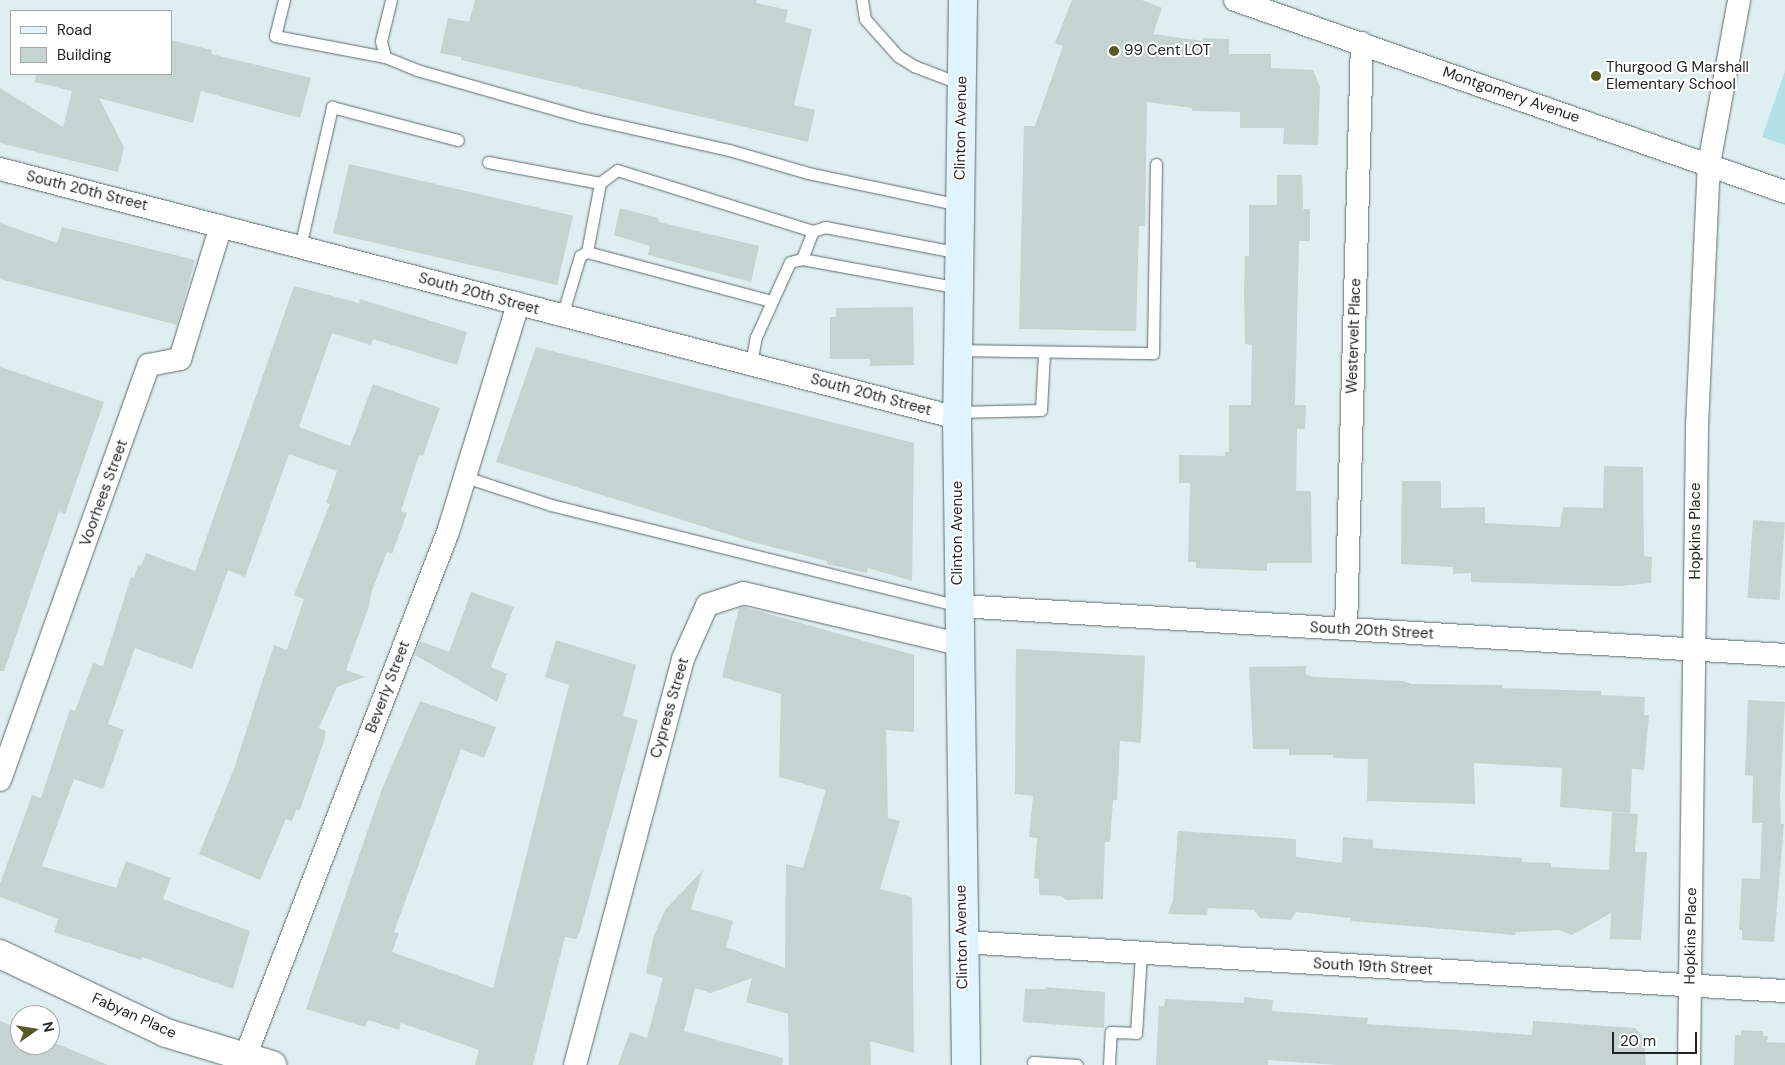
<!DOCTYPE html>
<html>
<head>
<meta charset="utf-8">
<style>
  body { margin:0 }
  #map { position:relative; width:1785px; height:1065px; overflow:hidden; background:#dfeef0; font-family:"DM Sans",sans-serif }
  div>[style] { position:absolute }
  .green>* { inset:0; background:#b4e1e8 }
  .building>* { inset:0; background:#c5d3d1; transform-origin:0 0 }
  .roads { filter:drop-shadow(0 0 1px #5f6b6d) drop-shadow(0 0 1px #5f6b6d) }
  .service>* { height:11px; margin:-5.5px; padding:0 5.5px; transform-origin:5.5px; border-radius:5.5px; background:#fff }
  .minor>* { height:22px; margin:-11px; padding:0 11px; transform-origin:11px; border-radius:11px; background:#fff }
  .tertiary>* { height:28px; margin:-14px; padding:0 14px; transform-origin:14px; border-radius:14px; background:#fff }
  .secondary>* { height:28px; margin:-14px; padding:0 14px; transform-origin:14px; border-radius:14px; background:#dff4fe }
  .dots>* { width:14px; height:14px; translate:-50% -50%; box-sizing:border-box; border:2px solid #fff; border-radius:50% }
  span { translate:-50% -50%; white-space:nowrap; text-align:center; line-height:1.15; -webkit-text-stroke:4px #fff; paint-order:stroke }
  .poi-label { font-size:15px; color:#202526 }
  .left { translate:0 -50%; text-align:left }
  .street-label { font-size:15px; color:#202526 }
  .legend { position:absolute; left:10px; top:10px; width:162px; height:65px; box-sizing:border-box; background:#fff; border:1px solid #a6a8a8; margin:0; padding:6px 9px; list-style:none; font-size:15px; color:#202526 }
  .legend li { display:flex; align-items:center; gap:10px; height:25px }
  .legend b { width:25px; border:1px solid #a6a8a8 }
  .north { position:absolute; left:10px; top:1005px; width:50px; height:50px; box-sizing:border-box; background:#fff; border:1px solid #a6a8a8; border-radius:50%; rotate:77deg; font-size:14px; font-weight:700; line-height:20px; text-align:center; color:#202526 }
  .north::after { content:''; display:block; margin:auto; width:18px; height:22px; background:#585a27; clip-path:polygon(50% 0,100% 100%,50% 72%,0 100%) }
  .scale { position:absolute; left:1612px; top:1032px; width:85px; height:22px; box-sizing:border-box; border:2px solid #202526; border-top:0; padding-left:6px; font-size:15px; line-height:18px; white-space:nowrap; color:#202526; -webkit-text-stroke:4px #fff; paint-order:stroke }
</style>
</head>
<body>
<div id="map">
  <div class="green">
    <i style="clip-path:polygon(1785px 71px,1785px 145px,1762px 137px)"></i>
  </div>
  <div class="building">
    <i style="clip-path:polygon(475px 0,757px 0,756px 3px,788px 10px,785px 22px,812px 29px,794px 105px,815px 110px,808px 142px,461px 60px,461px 57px,440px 53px,448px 18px,469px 22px)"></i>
    <i style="clip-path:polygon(1072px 0,1142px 0,1162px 8px,1153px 34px,1203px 41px,1203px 38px,1229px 39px,1229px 54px,1271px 54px,1271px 68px,1313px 70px,1320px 87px,1318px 145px,1283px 144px,1284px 128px,1240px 128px,1240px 112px,1192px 111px,1192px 108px,1147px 102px,1145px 226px,1139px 226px,1136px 331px,1019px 329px,1024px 126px,1035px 126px,1063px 46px,1055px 43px)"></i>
    <i style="clip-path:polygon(171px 40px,212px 50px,211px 54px,311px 78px,300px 118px,201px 91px,193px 123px,99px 98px,124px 147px,118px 172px,0 143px,0 88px,63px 127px,72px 91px,35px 82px,36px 74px,171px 74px)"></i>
    <i style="left:349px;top:164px;width:230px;height:71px;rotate:13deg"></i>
    <i style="clip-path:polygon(1277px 175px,1302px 175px,1303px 209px,1310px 209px,1310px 241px,1299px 241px,1295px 405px,1306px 405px,1305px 429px,1297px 429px,1296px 491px,1311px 491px,1312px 563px,1267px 563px,1267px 571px,1196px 568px,1196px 562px,1188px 562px,1190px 483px,1179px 483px,1179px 455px,1225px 456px,1225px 452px,1229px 452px,1229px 405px,1251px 405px,1252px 345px,1245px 344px,1244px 292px,1245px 256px,1249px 256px,1249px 205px,1277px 205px)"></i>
    <i style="clip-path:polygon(620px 208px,658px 218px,659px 222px,759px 246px,751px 282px,648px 255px,650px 246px,614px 235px)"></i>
    <i style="clip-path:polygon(0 223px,57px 243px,62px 227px,195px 260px,177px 325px,0 279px)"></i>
    <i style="clip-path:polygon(294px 286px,359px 303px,360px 299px,467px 332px,457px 365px,373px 339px,371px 345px,332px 333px,299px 427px,350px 446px,373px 384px,440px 408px,423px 456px,419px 455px,401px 511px,407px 513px,392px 554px,387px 552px,371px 593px,369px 606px,346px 670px,365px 677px,337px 687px,319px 728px,326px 731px,324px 741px,300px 810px,296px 810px,292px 821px,286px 819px,260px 880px,199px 854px,234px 769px,274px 645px,287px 650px,304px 599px,294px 595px,330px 504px,326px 503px,337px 471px,289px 454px,245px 577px,228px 570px,192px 669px,135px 648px,108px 724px,124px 730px,103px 789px,74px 779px,42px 866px,116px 888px,126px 861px,171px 878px,163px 899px,250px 931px,233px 989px,142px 957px,141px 960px,54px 932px,58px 919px,0 897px,0 884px,32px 795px,41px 798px,70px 709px,75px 711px,93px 663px,103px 666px,131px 577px,134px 578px,138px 565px,141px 566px,146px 553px,195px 571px)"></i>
    <i style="clip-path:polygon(913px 307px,914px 365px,870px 366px,870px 359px,830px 359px,830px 317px,836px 317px,836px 308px)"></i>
    <i style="clip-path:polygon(536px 347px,914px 443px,912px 581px,868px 568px,867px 573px,827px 564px,827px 561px,756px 543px,496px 462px)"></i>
    <i style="clip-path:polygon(0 367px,104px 402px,65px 514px,59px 511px,4px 671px,0 671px)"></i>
    <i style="clip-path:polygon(1604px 466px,1643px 467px,1644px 556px,1652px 557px,1651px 583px,1619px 586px,1471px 582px,1471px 573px,1453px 574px,1453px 567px,1401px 564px,1402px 481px,1441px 481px,1441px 508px,1485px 507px,1485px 523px,1560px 527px,1563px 507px,1603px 508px)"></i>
    <i style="left:1753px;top:520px;width:32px;height:78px;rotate:4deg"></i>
    <i style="clip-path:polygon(471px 592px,514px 607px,491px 667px,507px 674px,497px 702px,415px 655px,420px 641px,449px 652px)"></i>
    <i style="clip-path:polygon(744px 607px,914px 655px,914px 732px,886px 730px,888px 818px,900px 821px,880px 889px,912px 897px,914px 1053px,870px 1041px,871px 1065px,789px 1065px,788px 1014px,746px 1002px,752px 978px,711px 993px,695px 988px,684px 1031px,783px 1058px,782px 1065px,618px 1065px,630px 1032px,647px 1038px,663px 978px,646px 973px,653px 938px,665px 910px,703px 870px,691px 909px,733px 921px,726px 947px,785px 968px,786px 864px,803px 868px,826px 790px,779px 777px,781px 694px,722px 677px,739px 608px)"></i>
    <i style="clip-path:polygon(556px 640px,636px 665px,623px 716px,638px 720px,580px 931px,576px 939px,565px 937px,533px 1065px,475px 1065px,479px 1050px,401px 1023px,399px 1030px,368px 1020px,365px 1027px,306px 1009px,382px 789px,420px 701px,496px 727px,484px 758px,461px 749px,394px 932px,399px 933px,392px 952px,493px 988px,569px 685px,545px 677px)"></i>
    <i style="clip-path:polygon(1016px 649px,1145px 656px,1141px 743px,1120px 741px,1117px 800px,1113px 800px,1110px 842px,1105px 842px,1103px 899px,1066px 900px,1061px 896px,1039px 895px,1039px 879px,1034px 878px,1037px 838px,1029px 837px,1033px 796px,1015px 794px)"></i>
    <i style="clip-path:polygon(1306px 666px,1306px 675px,1314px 677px,1403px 681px,1412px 684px,1502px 685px,1502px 688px,1601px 691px,1601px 695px,1645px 697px,1644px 715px,1649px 715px,1644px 770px,1632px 769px,1630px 813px,1560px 807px,1562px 768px,1474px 763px,1475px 804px,1367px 801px,1368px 759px,1333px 758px,1333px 755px,1289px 755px,1289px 749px,1253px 749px,1249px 667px)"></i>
    <i style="clip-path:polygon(1748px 700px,1785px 702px,1780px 796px,1781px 824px,1784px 824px,1774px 942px,1742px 940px,1742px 930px,1739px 930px,1742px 878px,1760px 879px,1762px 823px,1752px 823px,1753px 776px,1745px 775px)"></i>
    <i style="clip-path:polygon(1612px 812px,1638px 814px,1635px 852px,1647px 852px,1641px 940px,1610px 939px,1611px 913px,1572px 935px,1559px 930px,1516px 932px,1515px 935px,1351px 921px,1351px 918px,1296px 912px,1291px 920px,1260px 918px,1254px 910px,1208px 908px,1207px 915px,1168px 914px,1173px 900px,1178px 831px,1296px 839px,1296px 857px,1342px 863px,1343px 837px,1373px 840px,1373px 848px,1522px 858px,1522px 862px,1551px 863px,1551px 867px,1609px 870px)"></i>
    <i style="clip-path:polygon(1045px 987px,1105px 992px,1104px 1028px,1023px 1022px,1025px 989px,1046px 989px)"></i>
    <i style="clip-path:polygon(1244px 997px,1273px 1000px,1272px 1011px,1368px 1018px,1367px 1024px,1532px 1035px,1533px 1021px,1635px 1028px,1644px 1037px,1646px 1065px,1338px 1065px,1268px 1060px,1268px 1065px,1156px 1065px,1159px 1006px,1164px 1006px,1165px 999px,1244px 1003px)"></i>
    <i style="clip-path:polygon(0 1021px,20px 1029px,20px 1045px,50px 1045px,50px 1041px,108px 1065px,0 1065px)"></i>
    <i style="clip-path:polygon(1741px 1030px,1763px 1031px,1763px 1036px,1768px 1036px,1767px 1042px,1785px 1043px,1785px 1065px,1734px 1065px,1735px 1035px,1741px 1035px)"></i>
  </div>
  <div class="roads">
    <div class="service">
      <i style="left:284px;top:0;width:37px;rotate:104deg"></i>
      <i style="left:275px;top:36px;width:112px;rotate:10.8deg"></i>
      <i style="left:391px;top:0;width:42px;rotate:103.7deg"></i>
      <i style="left:381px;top:41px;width:16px;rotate:76deg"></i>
      <i style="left:385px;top:57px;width:35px;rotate:22deg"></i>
      <i style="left:417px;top:70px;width:172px;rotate:15.9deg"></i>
      <i style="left:582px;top:117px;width:151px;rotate:12.7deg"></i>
      <i style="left:729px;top:150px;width:82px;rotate:16.2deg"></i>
      <i style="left:808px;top:173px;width:155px;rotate:11.9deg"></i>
      <i style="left:862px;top:0;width:19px;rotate:81deg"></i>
      <i style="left:865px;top:19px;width:50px;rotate:48.3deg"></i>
      <i style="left:898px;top:56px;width:19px;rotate:32deg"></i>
      <i style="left:914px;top:66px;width:50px;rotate:21deg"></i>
      <i style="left:488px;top:162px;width:114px;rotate:10.6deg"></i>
      <i style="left:300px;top:247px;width:144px;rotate:-77.1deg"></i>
      <i style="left:332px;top:107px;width:130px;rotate:14.7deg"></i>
      <i style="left:587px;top:252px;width:70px;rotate:-79.3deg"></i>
      <i style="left:600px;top:183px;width:21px;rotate:-37deg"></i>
      <i style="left:617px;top:170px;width:205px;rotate:17.3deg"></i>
      <i style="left:802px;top:259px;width:30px;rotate:-69deg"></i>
      <i style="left:813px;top:231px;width:13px;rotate:-18deg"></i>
      <i style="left:825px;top:227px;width:137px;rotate:10.9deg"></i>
      <i style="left:562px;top:316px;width:63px;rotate:-73.3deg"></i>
      <i style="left:580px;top:256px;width:8px;rotate:-30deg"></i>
      <i style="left:587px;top:252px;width:190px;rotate:14.9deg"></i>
      <i style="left:958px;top:350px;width:195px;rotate:0.9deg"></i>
      <i style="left:1153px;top:353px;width:189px;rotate:-89.1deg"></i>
      <i style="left:751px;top:364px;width:27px;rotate:-80deg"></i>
      <i style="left:756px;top:337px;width:82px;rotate:-65.6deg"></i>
      <i style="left:790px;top:262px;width:12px;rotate:-14deg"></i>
      <i style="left:802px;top:259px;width:161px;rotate:10.4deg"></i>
      <i style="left:957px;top:412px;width:84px;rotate:-1.4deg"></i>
      <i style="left:1041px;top:410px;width:57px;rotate:-87deg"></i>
      <i style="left:465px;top:477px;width:90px;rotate:18deg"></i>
      <i style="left:551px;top:505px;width:420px;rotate:13.9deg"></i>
      <i style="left:1033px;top:1062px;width:44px;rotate:3.9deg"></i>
      <i style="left:1109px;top:1065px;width:33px;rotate:-87deg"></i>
      <i style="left:1111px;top:1032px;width:25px;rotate:2deg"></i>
      <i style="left:1136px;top:1033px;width:80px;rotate:-86.4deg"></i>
    </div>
    <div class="minor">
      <i style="left:1235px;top:0;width:583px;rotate:19.24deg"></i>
      <i style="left:0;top:169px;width:989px;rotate:14.58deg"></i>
      <i style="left:959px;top:606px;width:827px;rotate:3.39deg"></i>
      <i style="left:1346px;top:629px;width:586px;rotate:-88.44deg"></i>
      <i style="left:0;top:780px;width:441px;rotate:-70.3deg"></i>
      <i style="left:149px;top:365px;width:32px;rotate:-11deg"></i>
      <i style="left:180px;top:359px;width:139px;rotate:-72.9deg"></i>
      <i style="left:962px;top:942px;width:824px;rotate:3.41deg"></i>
      <i style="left:242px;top:1065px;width:571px;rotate:-68.87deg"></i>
      <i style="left:448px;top:532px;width:239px;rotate:-72.9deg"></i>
      <i style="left:575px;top:1065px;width:420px;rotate:-75.1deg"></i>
      <i style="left:683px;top:659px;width:59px;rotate:-66deg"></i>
      <i style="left:707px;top:605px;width:38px;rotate:-18deg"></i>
      <i style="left:743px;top:593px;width:221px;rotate:13.3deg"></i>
      <i style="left:1689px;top:1065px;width:639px;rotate:-89.28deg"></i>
      <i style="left:1697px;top:426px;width:262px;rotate:-87.4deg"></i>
      <i style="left:1709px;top:164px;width:167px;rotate:-79.6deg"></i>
    </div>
    <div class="tertiary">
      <i style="left:0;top:954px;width:184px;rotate:25.4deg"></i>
      <i style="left:166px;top:1033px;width:111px;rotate:16.8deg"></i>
    </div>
    <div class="secondary">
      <i style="left:963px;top:0;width:418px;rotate:90.8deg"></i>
      <i style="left:957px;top:418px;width:647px;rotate:89.2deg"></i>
    </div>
  </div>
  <div class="dots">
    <i style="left:1114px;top:51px;background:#585a27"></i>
    <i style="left:1596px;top:76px;background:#585a27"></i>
  </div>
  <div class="poi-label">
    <span class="left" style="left:1124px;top:51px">99 Cent LOT</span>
    <span class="left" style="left:1606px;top:76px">Thurgood G Marshall<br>Elementary School</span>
  </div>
  <div class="street-label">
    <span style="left:1511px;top:95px;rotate:19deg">Montgomery Avenue</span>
    <span style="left:961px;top:128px;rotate:-89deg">Clinton Avenue</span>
    <span style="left:87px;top:191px;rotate:14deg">South 20th Street</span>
    <span style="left:479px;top:294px;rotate:15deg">South 20th Street</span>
    <span style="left:1354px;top:336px;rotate:-88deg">Westervelt Place</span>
    <span style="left:871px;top:395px;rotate:15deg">South 20th Street</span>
    <span style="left:104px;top:493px;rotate:-70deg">Voorhees Street</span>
    <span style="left:1696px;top:531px;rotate:-90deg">Hopkins Place</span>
    <span style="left:958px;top:533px;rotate:-90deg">Clinton Avenue</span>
    <span style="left:1372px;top:631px;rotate:3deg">South 20th Street</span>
    <span style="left:388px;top:687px;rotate:-69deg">Beverly Street</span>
    <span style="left:670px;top:708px;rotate:-74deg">Cypress Street</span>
    <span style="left:1691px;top:936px;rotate:-89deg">Hopkins Place</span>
    <span style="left:962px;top:937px;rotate:-91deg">Clinton Avenue</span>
    <span style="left:1373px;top:967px;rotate:3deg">South 19th Street</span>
    <span style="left:134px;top:1016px;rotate:24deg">Fabyan Place</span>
  </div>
  <ul class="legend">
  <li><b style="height:6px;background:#dff4fe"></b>Road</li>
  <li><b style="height:14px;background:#c5d3d1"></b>Building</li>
  </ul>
  <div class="north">N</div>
  <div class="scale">20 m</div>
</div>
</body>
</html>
